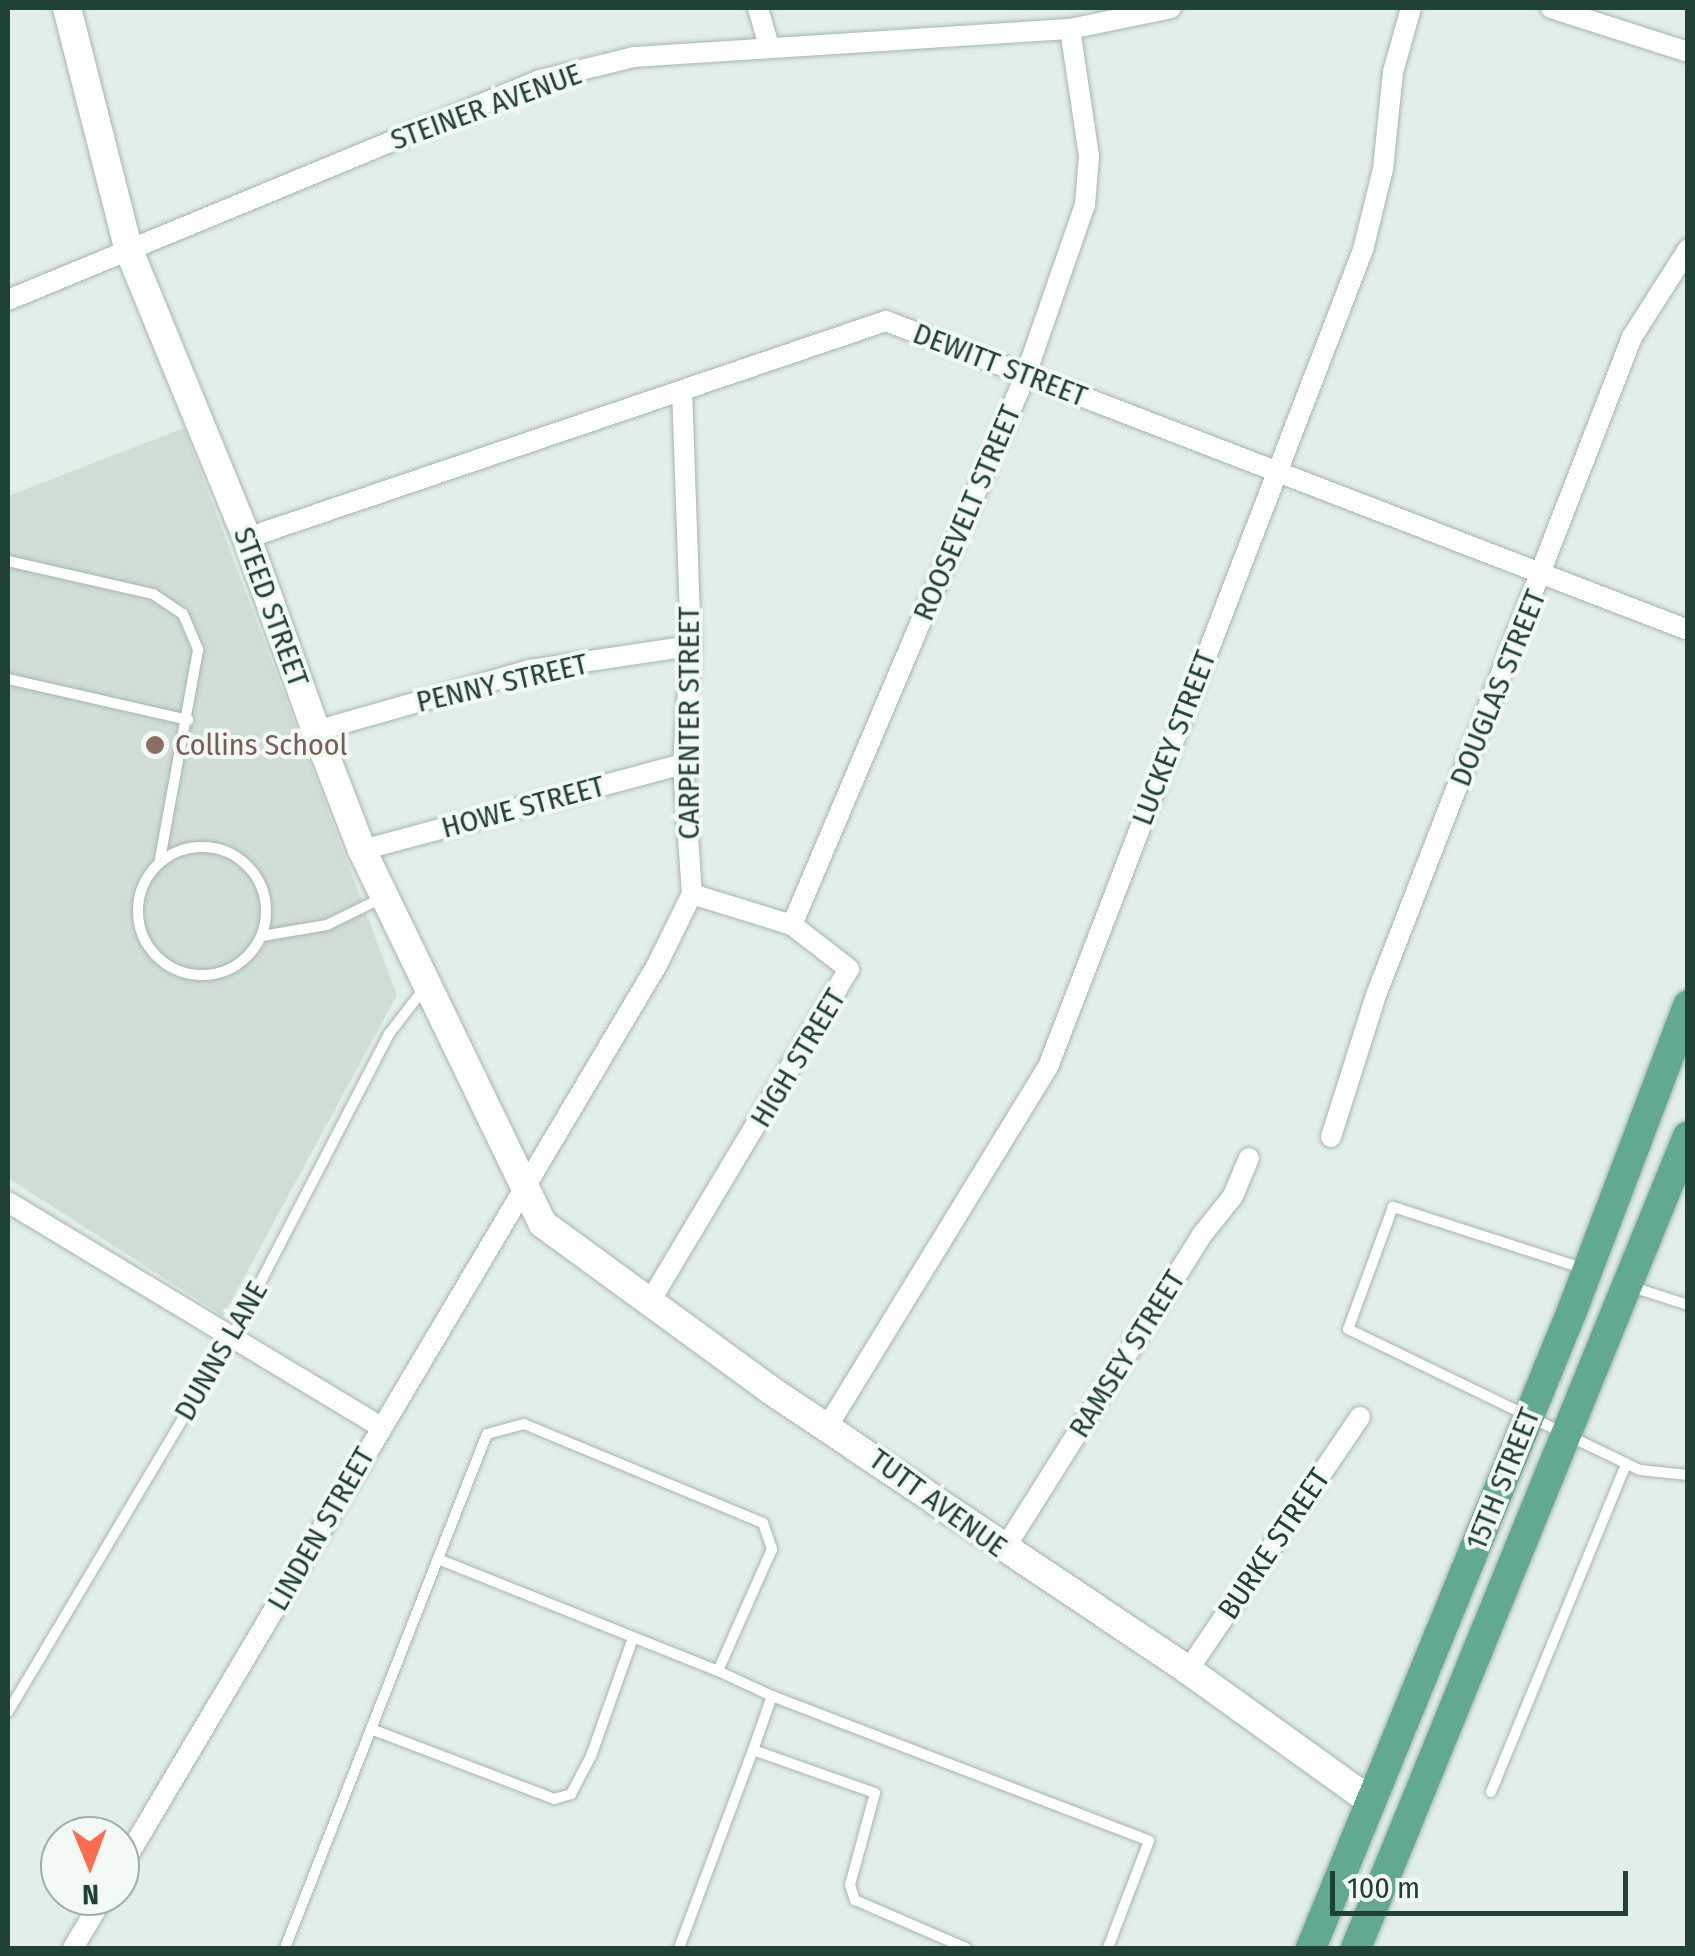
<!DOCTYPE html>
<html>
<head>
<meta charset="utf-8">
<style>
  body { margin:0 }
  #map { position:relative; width:1695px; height:1956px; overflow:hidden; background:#e2eee8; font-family:"Fira Sans Condensed",sans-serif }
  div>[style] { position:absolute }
  .built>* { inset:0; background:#d0ded6 }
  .roads { filter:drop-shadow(0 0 2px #a4b7af) drop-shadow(0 0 2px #a4b7af) }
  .lane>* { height:10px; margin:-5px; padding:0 5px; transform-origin:5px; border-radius:5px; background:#fff }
  .lane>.ring { margin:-5px; padding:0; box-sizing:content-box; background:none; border:10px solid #fff; border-radius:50% }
  .street>* { height:20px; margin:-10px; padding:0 10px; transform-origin:10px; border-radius:10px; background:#fff }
  .secondary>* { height:28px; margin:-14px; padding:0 14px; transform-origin:14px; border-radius:14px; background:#fff }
  .primary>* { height:30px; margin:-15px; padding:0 15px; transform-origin:15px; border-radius:15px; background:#61a990 }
  .dots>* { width:28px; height:28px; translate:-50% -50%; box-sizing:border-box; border:5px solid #f3faf6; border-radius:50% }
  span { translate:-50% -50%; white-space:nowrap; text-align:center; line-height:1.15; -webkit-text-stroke:8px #f3faf6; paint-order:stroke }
  .street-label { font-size:30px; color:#204135 }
  .education-label { font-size:30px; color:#785e54 }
  .left { translate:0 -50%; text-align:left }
  .frame { position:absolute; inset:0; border:10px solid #204135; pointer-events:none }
  .north { position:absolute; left:40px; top:1816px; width:100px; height:100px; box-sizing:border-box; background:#f3faf6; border:2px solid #9fb0a9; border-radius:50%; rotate:179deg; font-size:28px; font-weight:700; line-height:40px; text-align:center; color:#204135 }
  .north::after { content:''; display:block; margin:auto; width:35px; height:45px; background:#ff6b4f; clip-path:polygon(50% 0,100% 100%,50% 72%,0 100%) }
  .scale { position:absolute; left:1330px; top:1871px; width:298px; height:45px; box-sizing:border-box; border:5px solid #204135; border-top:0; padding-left:12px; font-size:30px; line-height:35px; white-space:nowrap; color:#204135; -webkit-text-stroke:8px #f3faf6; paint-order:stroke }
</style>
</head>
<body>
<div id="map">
  <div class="built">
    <i style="clip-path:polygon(184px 428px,397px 995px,223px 1316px,8px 1178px,8px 496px)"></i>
  </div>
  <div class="roads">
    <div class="lane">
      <i style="left:8px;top:561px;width:149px;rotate:12.8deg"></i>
      <i style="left:153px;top:594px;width:36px;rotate:34deg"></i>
      <i style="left:183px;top:614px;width:39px;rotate:67deg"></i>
      <i style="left:198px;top:650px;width:213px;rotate:100.3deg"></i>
      <i style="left:8px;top:679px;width:185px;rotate:12.8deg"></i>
      <i class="ring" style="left:138px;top:847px;width:118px;height:118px"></i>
      <i style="left:262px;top:936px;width:66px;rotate:-9.6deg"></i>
      <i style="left:327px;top:925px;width:64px;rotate:-26.2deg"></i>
      <i style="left:1582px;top:1268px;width:199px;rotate:-162.1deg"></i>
      <i style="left:1393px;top:1207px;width:130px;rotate:110.2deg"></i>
      <i style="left:1348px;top:1329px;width:324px;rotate:25.8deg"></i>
      <i style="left:1640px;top:1470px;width:48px;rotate:5.9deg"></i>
      <i style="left:1629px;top:1286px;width:62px;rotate:17.9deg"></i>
      <i style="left:718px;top:1671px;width:60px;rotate:24.8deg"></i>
      <i style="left:8px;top:1712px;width:441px;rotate:-59.2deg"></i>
      <i style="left:234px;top:1333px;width:337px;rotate:-62.6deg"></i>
      <i style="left:389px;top:1034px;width:61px;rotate:-52.4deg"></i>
      <i style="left:371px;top:1729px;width:196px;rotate:20.9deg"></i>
      <i style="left:554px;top:1799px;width:18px;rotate:-16deg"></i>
      <i style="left:571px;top:1794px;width:43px;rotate:-62.2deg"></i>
      <i style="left:591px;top:1756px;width:125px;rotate:-70.4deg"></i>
      <i style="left:753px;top:1750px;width:57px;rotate:-70.6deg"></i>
      <i style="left:772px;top:1696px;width:404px;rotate:21deg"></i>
      <i style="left:1149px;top:1841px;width:115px;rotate:111deg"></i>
      <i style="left:1491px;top:1792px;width:355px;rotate:-67.6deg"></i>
      <i style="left:285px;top:1948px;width:552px;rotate:-68.55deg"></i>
      <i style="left:487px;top:1434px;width:38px;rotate:-15deg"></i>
      <i style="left:524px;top:1424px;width:259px;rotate:22.5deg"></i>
      <i style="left:763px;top:1523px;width:28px;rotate:71deg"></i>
      <i style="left:772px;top:1549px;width:133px;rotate:113.9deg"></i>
      <i style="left:718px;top:1671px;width:302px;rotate:-158.2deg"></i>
      <i style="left:679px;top:1948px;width:211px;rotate:-69.5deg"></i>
      <i style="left:753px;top:1750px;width:129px;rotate:19.4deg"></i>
      <i style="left:875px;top:1793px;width:95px;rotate:105.2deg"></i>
      <i style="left:850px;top:1885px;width:16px;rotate:72deg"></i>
      <i style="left:855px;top:1900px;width:121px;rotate:23.4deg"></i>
    </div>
    <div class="street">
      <i style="left:758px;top:8px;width:40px;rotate:74deg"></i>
      <i style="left:1551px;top:8px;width:144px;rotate:17.8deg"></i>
      <i style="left:8px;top:300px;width:576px;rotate:-22.47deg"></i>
      <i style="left:540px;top:80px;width:97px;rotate:-13.7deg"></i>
      <i style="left:634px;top:57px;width:437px;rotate:-3.7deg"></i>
      <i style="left:1070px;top:29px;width:103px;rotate:-11.7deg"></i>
      <i style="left:247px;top:538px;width:675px;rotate:-18.76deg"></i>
      <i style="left:886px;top:321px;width:859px;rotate:21.07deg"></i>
      <i style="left:316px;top:731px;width:223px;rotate:-15.9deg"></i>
      <i style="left:530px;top:670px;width:163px;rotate:-8.5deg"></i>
      <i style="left:362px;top:850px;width:332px;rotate:-15deg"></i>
      <i style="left:792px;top:925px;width:599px;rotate:-66.99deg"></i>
      <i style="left:1026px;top:374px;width:179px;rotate:-70.8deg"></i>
      <i style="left:1085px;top:205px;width:49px;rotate:-85.3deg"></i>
      <i style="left:1089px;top:156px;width:128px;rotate:-98.5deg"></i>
      <i style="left:1331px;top:1137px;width:149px;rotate:-72.4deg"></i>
      <i style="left:1376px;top:995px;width:706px;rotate:-68.74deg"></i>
      <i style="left:1632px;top:337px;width:104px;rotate:-57.5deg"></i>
      <i style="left:8px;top:1202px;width:436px;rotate:31.1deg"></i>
      <i style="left:652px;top:1298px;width:383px;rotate:-59.1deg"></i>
      <i style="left:849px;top:969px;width:72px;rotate:-142.3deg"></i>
      <i style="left:792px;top:925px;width:105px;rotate:-162.8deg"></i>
      <i style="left:829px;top:1424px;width:419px;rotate:-58.5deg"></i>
      <i style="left:1048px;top:1067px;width:876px;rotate:-68.92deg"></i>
      <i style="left:1363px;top:250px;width:83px;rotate:-76.1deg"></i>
      <i style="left:1383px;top:169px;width:98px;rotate:-84.1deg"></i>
      <i style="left:1393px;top:72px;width:66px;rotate:-74.3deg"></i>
      <i style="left:1003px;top:1551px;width:372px;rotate:-57.8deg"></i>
      <i style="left:1201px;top:1236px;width:51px;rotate:-51.3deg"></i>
      <i style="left:1233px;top:1196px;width:41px;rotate:-67.2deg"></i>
      <i style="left:1188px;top:1670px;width:306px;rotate:-55.8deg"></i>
      <i style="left:120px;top:1869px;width:1051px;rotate:-59.29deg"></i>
      <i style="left:657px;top:965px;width:79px;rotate:-63.8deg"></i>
      <i style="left:692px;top:894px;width:130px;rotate:-94deg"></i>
      <i style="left:683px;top:764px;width:118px;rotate:-86.1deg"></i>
      <i style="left:691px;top:646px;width:254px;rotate:-92deg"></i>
      <i style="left:73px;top:1948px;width:61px;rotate:-59.2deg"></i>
    </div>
    <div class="secondary">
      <i style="left:67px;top:8px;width:248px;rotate:75.7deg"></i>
      <i style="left:128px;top:248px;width:313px;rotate:67.7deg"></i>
      <i style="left:247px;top:538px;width:205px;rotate:70.3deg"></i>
      <i style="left:316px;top:731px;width:128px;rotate:68.9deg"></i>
      <i style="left:362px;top:850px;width:415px;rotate:64.2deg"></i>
      <i style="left:543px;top:1224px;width:280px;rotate:36.1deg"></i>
      <i style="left:769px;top:1389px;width:505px;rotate:33.85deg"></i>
      <i style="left:1188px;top:1670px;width:224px;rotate:35.7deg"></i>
    </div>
    <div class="primary">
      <i style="left:1311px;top:1948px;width:688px;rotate:-67.72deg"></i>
      <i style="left:1572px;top:1311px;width:327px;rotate:-69.2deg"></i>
      <i style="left:1356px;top:1948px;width:877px;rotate:-67.76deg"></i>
    </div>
  </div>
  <div class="dots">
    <i style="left:155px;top:745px;background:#8d6e63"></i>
  </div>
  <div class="street-label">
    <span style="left:486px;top:107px;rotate:-20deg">STEINER AVENUE</span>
    <span style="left:1000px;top:365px;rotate:21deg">DEWITT STREET</span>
    <span style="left:967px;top:513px;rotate:-67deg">ROOSEVELT STREET</span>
    <span style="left:271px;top:607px;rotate:70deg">STEED STREET</span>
    <span style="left:502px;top:683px;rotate:-13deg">PENNY STREET</span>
    <span style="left:1498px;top:688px;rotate:-68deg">DOUGLAS STREET</span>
    <span style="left:689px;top:723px;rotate:-90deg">CARPENTER STREET</span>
    <span style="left:1174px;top:738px;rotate:-69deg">LUCKEY STREET</span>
    <span style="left:523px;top:807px;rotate:-15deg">HOWE STREET</span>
    <span style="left:798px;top:1058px;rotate:-59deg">HIGH STREET</span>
    <span style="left:221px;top:1351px;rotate:-60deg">DUNNS LANE</span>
    <span style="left:1127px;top:1354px;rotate:-58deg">RAMSEY STREET</span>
    <span style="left:1503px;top:1479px;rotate:-68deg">15TH STREET</span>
    <span style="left:938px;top:1503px;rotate:36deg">TUTT AVENUE</span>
    <span style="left:321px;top:1529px;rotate:-60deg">LINDEN STREET</span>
    <span style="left:1274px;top:1544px;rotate:-56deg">BURKE STREET</span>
  </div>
  <div class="education-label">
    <span class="left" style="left:175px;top:745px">Collins School</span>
  </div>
  <div class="frame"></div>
  <div class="north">N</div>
  <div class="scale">100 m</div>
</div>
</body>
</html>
